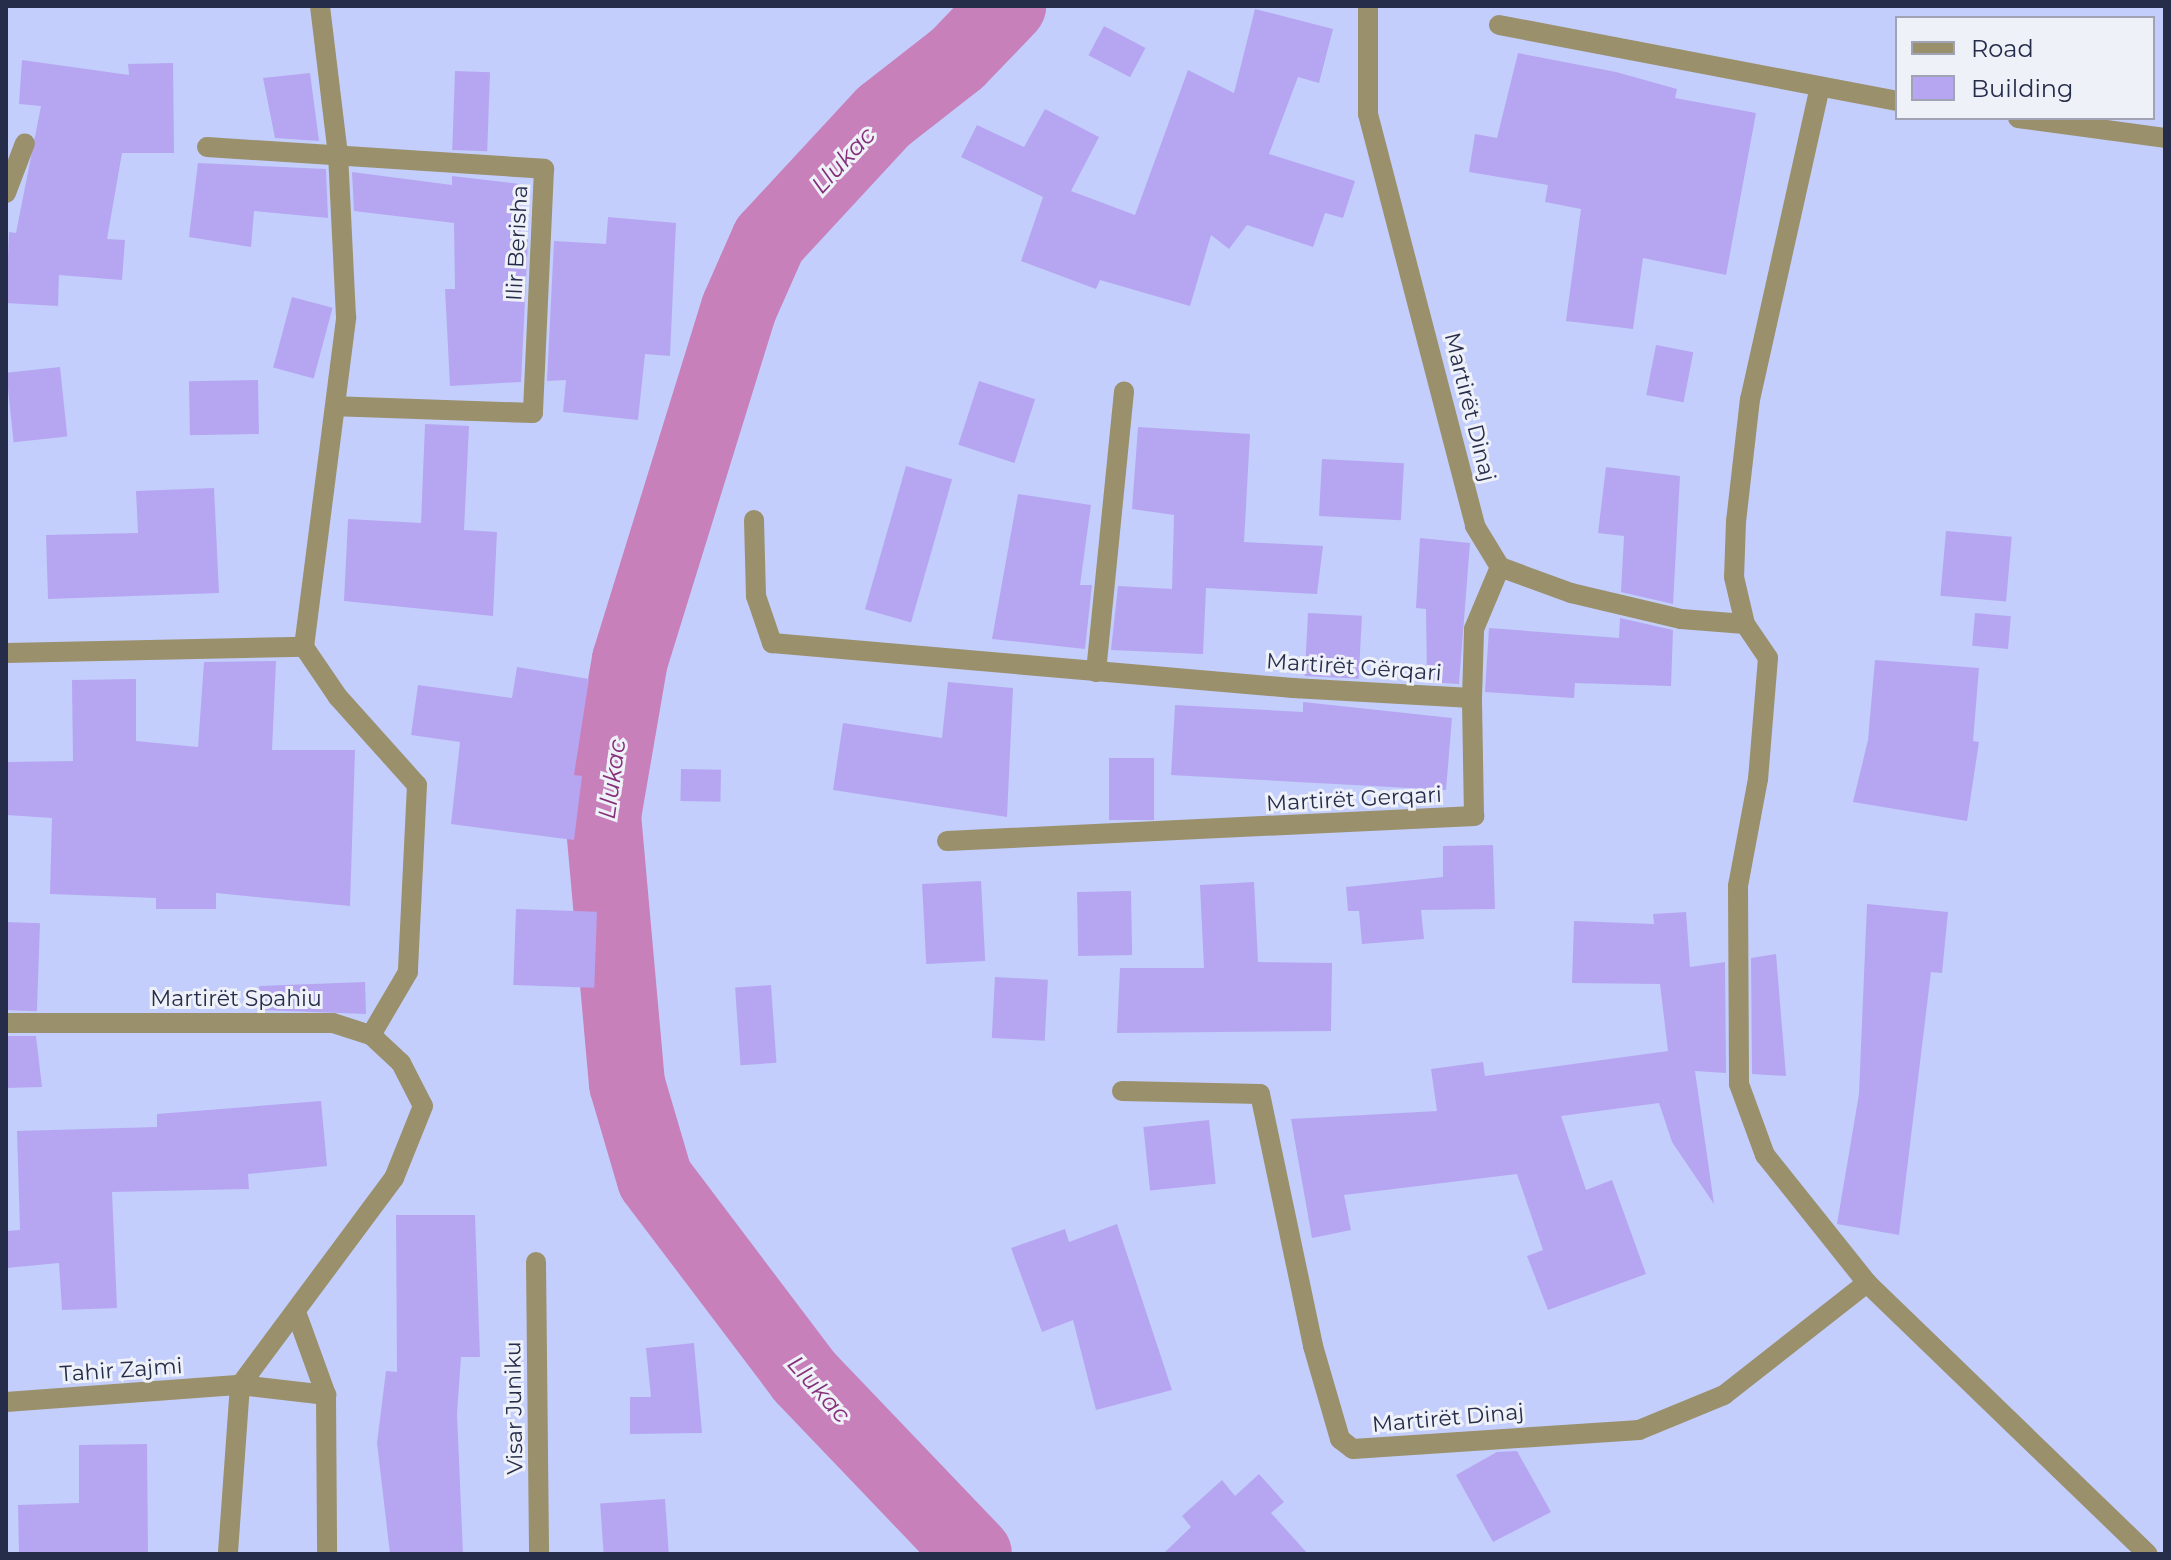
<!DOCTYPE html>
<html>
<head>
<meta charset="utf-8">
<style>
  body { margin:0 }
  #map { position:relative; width:2171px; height:1560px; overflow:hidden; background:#c3cefc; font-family:Montserrat,sans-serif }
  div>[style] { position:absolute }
  .river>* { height:76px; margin:-38px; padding:0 38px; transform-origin:38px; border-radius:38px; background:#c780ba }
  .building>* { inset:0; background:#b6a6f1; transform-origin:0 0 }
  .street>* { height:20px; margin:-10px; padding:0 10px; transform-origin:10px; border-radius:10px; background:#9a906b }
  span { translate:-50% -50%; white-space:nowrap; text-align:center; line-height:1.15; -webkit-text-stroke:6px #eff1f9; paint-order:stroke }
  .street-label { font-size:22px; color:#262d4a }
  .water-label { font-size:24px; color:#852f79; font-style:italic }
  .frame { position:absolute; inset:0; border:8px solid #262d4a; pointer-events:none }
  .legend { position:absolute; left:1895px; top:16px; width:260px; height:104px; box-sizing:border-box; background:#eff1f9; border:2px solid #9fa3b3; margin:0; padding:10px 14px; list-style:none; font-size:24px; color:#262d4a }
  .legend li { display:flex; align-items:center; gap:16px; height:40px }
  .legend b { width:40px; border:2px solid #9fa3b3 }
</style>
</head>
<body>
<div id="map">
  <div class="river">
    <i style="left:974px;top:1554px;width:246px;rotate:-133.7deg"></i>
    <i style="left:804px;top:1376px;width:247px;rotate:-127.1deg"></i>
    <i style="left:655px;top:1179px;width:99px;rotate:-106.4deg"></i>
    <i style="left:627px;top:1084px;width:269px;rotate:-95.1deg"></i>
    <i style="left:603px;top:816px;width:158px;rotate:-80.2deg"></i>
    <i style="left:630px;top:660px;width:368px;rotate:-72.8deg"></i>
    <i style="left:739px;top:308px;width:74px;rotate:-66.2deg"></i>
    <i style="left:769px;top:240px;width:169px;rotate:-47.2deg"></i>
    <i style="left:884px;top:116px;width:93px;rotate:-38deg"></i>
    <i style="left:957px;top:59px;width:74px;rotate:-46.1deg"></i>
  </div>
  <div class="building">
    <i style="clip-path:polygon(1255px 9px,1333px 29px,1319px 83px,1298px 77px,1269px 154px,1355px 181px,1343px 218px,1325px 213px,1313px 247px,1247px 225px,1229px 249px,1211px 235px,1190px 306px,1100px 280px,1096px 289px,1021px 261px,1043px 197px,961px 157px,977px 125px,1024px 147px,1045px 109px,1099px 137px,1071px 191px,1135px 215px,1188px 70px,1234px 93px)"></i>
    <i style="left:1104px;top:26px;width:47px;height:33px;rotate:28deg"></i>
    <i style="clip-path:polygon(1518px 53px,1616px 72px,1677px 89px,1675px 98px,1756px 113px,1726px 275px,1643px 258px,1633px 329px,1566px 321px,1581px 209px,1545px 202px,1548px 185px,1469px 172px,1475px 134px,1497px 138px)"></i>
    <i style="clip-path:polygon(22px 60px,129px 75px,128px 64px,173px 63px,174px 153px,122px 153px,107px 239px,125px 240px,122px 280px,59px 275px,58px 306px,6px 303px,9px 232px,16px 233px,41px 106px,19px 104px)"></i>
    <i style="left:455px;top:71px;width:35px;height:79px;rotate:2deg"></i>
    <i style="clip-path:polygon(310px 73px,319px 141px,275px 138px,263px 78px)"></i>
    <i style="clip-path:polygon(198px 163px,326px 169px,328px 218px,254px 211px,251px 247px,189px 237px)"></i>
    <i style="clip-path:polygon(352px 172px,452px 185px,452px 176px,520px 184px,521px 239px,528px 239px,521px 382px,450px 386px,445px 289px,455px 289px,454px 223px,354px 211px)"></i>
    <i style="clip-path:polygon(608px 217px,676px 223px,670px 356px,645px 354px,638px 420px,563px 412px,566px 380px,547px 381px,554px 241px,606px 244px)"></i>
    <i style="left:292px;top:297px;width:42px;height:73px;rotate:15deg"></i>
    <i style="left:1656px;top:345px;width:38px;height:51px;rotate:11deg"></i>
    <i style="left:60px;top:367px;width:70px;height:54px;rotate:84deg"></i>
    <i style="left:258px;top:380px;width:54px;height:69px;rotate:89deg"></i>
    <i style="left:979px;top:381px;width:59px;height:67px;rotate:18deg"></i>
    <i style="clip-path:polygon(425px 424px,469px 426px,464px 530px,497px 532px,493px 616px,344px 601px,348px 519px,421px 523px)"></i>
    <i style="clip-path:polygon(1138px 427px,1250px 434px,1244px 542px,1323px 546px,1317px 594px,1206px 588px,1203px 654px,1111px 650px,1118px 586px,1172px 589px,1174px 515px,1132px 509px)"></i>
    <i style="left:1322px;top:459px;width:82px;height:57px;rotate:3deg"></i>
    <i style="left:906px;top:466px;width:48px;height:149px;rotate:16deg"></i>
    <i style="clip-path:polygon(1606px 467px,1680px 476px,1673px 604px,1621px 592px,1624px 536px,1598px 533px)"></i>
    <i style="clip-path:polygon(214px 488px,219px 593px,48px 599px,46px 535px,138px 533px,136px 491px)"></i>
    <i style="clip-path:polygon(1018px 494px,1091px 505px,1080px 585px,1092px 585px,1085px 649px,992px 639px)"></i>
    <i style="left:1946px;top:531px;width:66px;height:65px;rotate:5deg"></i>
    <i style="clip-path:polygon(1420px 538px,1470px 543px,1459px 684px,1427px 682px,1426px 609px,1416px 608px)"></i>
    <i style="left:1308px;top:613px;width:54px;height:63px;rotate:3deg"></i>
    <i style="left:1975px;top:613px;width:36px;height:33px;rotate:5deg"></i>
    <i style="clip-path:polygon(1620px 618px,1673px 630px,1671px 686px,1575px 683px,1574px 698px,1485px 692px,1489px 628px,1619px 638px)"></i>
    <i style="clip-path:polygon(1875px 660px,1979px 668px,1973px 741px,1979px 742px,1967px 821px,1853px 802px,1868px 740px)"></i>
    <i style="clip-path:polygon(276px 661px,272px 750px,355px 750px,350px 906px,216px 893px,216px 909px,156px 909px,156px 898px,50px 894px,52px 818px,6px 815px,6px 762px,73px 761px,72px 680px,136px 679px,136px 741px,198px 747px,204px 662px)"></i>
    <i style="clip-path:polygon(517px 667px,589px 679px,574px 775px,582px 776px,574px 840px,451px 824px,460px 742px,411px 735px,418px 685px,512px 698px)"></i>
    <i style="clip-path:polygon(948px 682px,1013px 688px,1007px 817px,833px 790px,843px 723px,942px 738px)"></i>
    <i style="clip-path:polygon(1303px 702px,1452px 718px,1446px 790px,1171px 775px,1175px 705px,1303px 712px)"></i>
    <i style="left:1109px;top:758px;width:45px;height:62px"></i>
    <i style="left:681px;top:769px;width:40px;height:32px;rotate:1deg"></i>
    <i style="clip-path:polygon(1493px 845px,1495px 909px,1421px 910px,1424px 939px,1362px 944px,1359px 911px,1348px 911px,1346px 887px,1443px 877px,1443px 846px)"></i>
    <i style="left:981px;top:881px;width:80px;height:59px;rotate:87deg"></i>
    <i style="clip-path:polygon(1254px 882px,1258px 962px,1332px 963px,1331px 1031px,1117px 1033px,1120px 968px,1204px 968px,1200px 885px)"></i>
    <i style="left:1131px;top:891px;width:64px;height:54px;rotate:89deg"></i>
    <i style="clip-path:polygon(1867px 904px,1948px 912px,1942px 973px,1931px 972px,1899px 1235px,1837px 1224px,1859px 1094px)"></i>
    <i style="left:516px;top:909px;width:81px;height:76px;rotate:2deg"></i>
    <i style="clip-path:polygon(1686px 912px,1690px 967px,1725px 962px,1726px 1073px,1695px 1071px,1714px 1204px,1672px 1142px,1659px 1103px,1561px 1116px,1586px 1190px,1612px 1180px,1646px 1274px,1548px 1310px,1527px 1256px,1543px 1250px,1517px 1174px,1344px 1195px,1351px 1230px,1312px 1238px,1291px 1119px,1437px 1111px,1431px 1069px,1483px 1062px,1485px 1076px,1668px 1051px,1660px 984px,1572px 983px,1574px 921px,1654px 924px,1653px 914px)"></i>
    <i style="left:6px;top:922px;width:34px;height:88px;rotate:2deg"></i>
    <i style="clip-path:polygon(1776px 954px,1786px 1076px,1752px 1074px,1751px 958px)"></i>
    <i style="left:995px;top:977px;width:53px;height:61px;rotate:3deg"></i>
    <i style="clip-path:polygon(365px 982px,366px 1014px,260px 1010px,259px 986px)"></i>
    <i style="left:771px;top:985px;width:78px;height:36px;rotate:86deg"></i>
    <i style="clip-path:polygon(6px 1036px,36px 1036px,42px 1087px,6px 1088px)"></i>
    <i style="clip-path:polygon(321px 1101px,327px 1166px,248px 1174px,249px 1189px,112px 1192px,117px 1308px,62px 1310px,59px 1263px,6px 1268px,6px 1231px,20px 1230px,17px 1131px,157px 1127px,157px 1114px)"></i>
    <i style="left:1209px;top:1120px;width:64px;height:66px;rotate:84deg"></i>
    <i style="clip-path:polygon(396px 1215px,475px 1215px,480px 1357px,461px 1357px,457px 1414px,463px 1554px,390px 1554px,377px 1443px,386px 1371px,397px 1372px)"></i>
    <i style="clip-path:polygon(1117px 1224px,1172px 1390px,1096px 1410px,1073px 1320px,1042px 1332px,1011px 1248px,1065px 1229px,1069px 1242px)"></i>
    <i style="clip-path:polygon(694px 1343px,702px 1433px,630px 1434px,630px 1397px,651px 1397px,646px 1348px)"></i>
    <i style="clip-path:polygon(147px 1444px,148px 1554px,19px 1553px,18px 1505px,79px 1503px,79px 1445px)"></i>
    <i style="clip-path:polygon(1517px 1451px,1551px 1512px,1493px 1542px,1456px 1475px,1497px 1452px)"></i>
    <i style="clip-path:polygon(1259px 1474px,1284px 1502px,1271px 1513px,1308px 1554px,1163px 1554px,1191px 1527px,1182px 1516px,1222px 1480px,1235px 1496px)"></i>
    <i style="left:665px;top:1499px;width:55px;height:65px;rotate:86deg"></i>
  </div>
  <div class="street">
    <i style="left:1368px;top:6px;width:108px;rotate:90deg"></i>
    <i style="left:1368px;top:114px;width:426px;rotate:75.4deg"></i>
    <i style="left:1475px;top:526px;width:48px;rotate:58.6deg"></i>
    <i style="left:1500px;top:567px;width:76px;rotate:20.1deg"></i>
    <i style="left:1571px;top:593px;width:113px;rotate:13.3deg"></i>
    <i style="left:1681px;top:619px;width:64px;rotate:4.5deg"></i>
    <i style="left:1499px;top:25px;width:405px;rotate:10.8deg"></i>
    <i style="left:1819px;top:91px;width:316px;rotate:102.6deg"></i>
    <i style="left:1750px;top:399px;width:123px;rotate:96.5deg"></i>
    <i style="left:1736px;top:521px;width:56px;rotate:92deg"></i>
    <i style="left:1734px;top:577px;width:48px;rotate:76.8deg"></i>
    <i style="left:1745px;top:624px;width:41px;rotate:55.9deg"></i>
    <i style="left:1768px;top:658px;width:121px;rotate:94.7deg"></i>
    <i style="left:1758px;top:779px;width:109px;rotate:100.6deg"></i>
    <i style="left:1738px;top:886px;width:198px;rotate:89.7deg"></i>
    <i style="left:1739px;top:1084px;width:76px;rotate:69.9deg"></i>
    <i style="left:1765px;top:1155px;width:164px;rotate:51.4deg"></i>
    <i style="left:1867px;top:1283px;width:390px;rotate:44deg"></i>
    <i style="left:2018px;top:118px;width:148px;rotate:7.7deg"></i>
    <i style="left:207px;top:147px;width:338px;rotate:3.7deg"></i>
    <i style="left:544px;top:169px;width:244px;rotate:92.6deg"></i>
    <i style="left:533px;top:413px;width:196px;rotate:-178deg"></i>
    <i style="left:6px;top:193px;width:53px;rotate:-69.2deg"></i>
    <i style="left:754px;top:520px;width:76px;rotate:88.5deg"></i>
    <i style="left:756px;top:596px;width:50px;rotate:71.2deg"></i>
    <i style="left:772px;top:643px;width:523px;rotate:4.94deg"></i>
    <i style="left:1293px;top:688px;width:179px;rotate:3.2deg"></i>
    <i style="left:1472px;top:698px;width:69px;rotate:-88.3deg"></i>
    <i style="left:1474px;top:629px;width:67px;rotate:-67.2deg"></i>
    <i style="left:304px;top:647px;width:333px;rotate:-82.7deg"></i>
    <i style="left:346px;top:317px;width:162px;rotate:-92.8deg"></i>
    <i style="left:338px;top:155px;width:150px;rotate:-96.9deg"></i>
    <i style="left:304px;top:647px;width:60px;rotate:55.8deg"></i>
    <i style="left:338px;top:697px;width:118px;rotate:48.1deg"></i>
    <i style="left:417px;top:785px;width:187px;rotate:92.8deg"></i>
    <i style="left:408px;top:972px;width:73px;rotate:120.4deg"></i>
    <i style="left:6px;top:653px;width:298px;rotate:-1.2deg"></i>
    <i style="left:1096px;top:672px;width:282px;rotate:-84.3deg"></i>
    <i style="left:947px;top:841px;width:528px;rotate:-2.72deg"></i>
    <i style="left:1474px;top:816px;width:118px;rotate:-91deg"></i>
    <i style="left:6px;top:1023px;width:327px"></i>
    <i style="left:333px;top:1023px;width:40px;rotate:18deg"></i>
    <i style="left:371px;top:1035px;width:41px;rotate:43deg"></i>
    <i style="left:401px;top:1063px;width:48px;rotate:62.9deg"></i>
    <i style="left:423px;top:1106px;width:78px;rotate:111.9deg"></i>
    <i style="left:394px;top:1178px;width:258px;rotate:126.6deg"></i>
    <i style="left:240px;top:1385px;width:169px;rotate:94.1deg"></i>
    <i style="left:1122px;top:1091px;width:138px;rotate:1.2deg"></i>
    <i style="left:1260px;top:1094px;width:258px;rotate:78.1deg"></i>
    <i style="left:1313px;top:1346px;width:97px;rotate:73.8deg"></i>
    <i style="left:1340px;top:1439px;width:16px;rotate:38deg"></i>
    <i style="left:1353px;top:1449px;width:287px;rotate:-3.8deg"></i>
    <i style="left:1639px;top:1430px;width:92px;rotate:-22.4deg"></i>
    <i style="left:1724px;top:1395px;width:182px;rotate:-38.1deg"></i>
    <i style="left:536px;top:1262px;width:292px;rotate:89.4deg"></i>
    <i style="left:296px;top:1312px;width:88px;rotate:70.1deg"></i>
    <i style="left:326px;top:1395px;width:159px;rotate:89.6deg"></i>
    <i style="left:6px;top:1402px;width:235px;rotate:-4.2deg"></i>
    <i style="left:240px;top:1385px;width:87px;rotate:6.6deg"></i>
  </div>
  <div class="street-label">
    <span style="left:517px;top:243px;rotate:-87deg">Ilir Berisha</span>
    <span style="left:1470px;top:407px;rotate:76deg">Martirët Dinaj</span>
    <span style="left:1354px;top:667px;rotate:4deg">Martirët Gërqari</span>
    <span style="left:1354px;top:799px;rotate:-3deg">Martirët Gerqari</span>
    <span style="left:236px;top:999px">Martirët Spahiu</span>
    <span style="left:121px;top:1370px;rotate:-4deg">Tahir Zajmi</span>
    <span style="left:514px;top:1408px;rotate:-91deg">Visar Juniku</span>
    <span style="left:1448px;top:1418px;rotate:-5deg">Martirët Dinaj</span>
  </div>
  <div class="water-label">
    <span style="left:843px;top:160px;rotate:-47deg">Llukac</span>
    <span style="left:612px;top:779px;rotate:-82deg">Llukac</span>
    <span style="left:819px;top:1389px;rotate:48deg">Llukac</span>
  </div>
  <div class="frame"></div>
  <ul class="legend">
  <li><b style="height:10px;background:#9a906b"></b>Road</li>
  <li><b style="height:22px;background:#b6a6f1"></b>Building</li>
  </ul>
</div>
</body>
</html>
